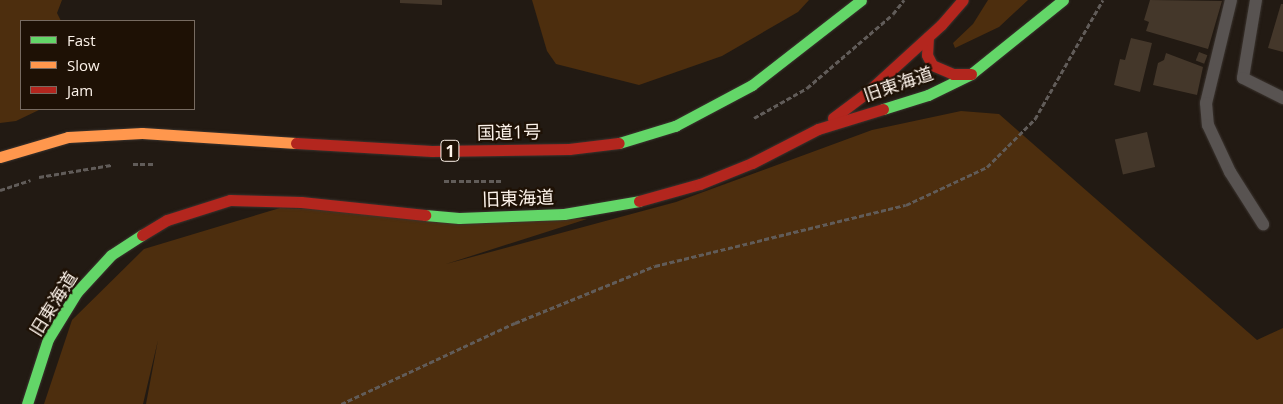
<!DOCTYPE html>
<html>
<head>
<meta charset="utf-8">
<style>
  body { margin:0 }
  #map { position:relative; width:1283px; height:404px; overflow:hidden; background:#221a13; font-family:"Open Sans","Noto Sans JP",sans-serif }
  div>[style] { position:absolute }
  .green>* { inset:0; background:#4d2e0e }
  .building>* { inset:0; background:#44372a; transform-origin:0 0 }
  .path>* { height:3px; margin-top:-1.5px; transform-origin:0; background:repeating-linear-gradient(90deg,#615c59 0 5px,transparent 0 7.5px) }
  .roads { filter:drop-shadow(0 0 1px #3b342f) drop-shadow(0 0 1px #3b342f) }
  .lane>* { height:12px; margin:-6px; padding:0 6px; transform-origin:6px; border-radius:6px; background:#585351 }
  .fast>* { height:11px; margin:-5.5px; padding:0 5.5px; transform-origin:5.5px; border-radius:5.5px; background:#63d668 }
  .slow>* { height:11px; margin:-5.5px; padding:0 5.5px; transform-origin:5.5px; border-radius:5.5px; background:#ff974d }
  .jam>* { height:11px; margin:-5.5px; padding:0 5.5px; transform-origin:5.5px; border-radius:5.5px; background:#b3261e }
  span { translate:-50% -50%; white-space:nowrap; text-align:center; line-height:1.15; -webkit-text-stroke:4.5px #1e1105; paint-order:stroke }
  .shield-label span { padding:1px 4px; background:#1e1105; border:1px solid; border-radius:4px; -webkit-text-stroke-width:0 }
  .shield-label { font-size:16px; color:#fdf3ea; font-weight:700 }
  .street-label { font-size:18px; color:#fdf3ea }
  .legend { position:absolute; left:20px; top:20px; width:175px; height:90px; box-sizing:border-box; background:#1e1105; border:1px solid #776b61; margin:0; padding:6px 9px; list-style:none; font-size:15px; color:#fdf3ea }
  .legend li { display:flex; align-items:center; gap:10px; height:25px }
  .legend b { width:25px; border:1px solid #776b61 }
</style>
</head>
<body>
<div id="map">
  <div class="green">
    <i style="clip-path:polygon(0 0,62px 0,57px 13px,61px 21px,21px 21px,21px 109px,41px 109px,16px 121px,0 123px)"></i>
    <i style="clip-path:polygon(532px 0,809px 0,798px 12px,722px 56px,639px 85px,556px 64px,547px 51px)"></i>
    <i style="clip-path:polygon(988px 0,1028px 0,999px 27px,955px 48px,953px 43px,973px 24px)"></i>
    <i style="clip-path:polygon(961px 111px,999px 114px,1257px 340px,1283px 328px,1283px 404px,146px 404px,158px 340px,143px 404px,44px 404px,72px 320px,144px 249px,280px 208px,587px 219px,446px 264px,676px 202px,872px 130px)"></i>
  </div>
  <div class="building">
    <i style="clip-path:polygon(400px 0,442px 0,442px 5px,400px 3px)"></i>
    <i style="clip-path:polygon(1150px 0,1222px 1px,1208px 49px,1146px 31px,1149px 22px,1144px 20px)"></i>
    <i style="clip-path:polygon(1281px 4px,1283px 4px,1283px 52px,1268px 48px)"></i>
    <i style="clip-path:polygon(1131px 38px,1152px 43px,1140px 92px,1114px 85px,1120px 59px,1125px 60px)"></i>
    <i style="left:1199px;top:52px;width:9px;height:9px;rotate:21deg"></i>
    <i style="clip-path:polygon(1166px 53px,1203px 67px,1197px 95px,1153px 85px,1158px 63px,1164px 60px)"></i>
    <i style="left:1147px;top:132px;width:36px;height:33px;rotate:77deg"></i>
  </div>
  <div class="path">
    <i style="left:754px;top:118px;width:61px;rotate:-29.5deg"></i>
    <i style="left:807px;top:88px;width:113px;rotate:-40.7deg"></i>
    <i style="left:893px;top:14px;width:18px;rotate:-52deg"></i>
    <i style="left:133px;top:164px;width:21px"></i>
    <i style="left:39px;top:177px;width:73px;rotate:-9.5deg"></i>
    <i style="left:444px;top:181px;width:59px"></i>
    <i style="left:0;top:190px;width:32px;rotate:-18deg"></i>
    <i style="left:341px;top:404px;width:192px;rotate:-25deg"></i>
    <i style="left:515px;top:323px;width:151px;rotate:-22.2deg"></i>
    <i style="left:655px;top:266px;width:258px;rotate:-13.7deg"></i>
    <i style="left:906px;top:205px;width:89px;rotate:-25.1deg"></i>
    <i style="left:987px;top:167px;width:68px;rotate:-45deg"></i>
    <i style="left:1035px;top:119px;width:137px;rotate:-60.3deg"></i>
  </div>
  <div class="roads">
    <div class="lane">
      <i style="left:1231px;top:0;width:106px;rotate:103.6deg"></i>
      <i style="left:1206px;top:103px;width:22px;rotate:85deg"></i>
      <i style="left:1208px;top:125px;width:52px;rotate:64.9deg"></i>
      <i style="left:1230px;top:172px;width:62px;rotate:57.6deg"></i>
      <i style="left:1256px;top:0;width:79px;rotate:99.5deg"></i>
      <i style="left:1243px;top:78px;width:45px;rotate:26.6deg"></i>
    </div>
    <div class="fast">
      <i style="left:883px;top:109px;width:47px;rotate:-17.3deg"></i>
      <i style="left:928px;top:95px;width:48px;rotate:-26deg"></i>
      <i style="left:971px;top:74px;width:118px;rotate:-38.8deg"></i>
      <i style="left:619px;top:143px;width:59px;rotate:-16.9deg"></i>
      <i style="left:675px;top:126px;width:87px;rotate:-28deg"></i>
      <i style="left:752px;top:85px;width:138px;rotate:-37.9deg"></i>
      <i style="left:425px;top:215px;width:34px;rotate:5deg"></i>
      <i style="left:459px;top:218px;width:105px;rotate:-2.2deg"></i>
      <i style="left:564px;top:214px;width:76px;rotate:-9.8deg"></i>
      <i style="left:27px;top:404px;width:68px;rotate:-72.1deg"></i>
      <i style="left:48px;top:339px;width:55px;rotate:-58.3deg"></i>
      <i style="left:77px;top:292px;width:50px;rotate:-47.4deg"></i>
      <i style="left:111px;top:255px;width:37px;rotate:-33deg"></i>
    </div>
    <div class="slow">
      <i style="left:0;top:157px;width:71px;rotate:-16.4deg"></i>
      <i style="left:68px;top:137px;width:74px;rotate:-3.1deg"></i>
      <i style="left:142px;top:133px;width:154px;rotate:3.7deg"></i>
    </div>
    <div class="jam">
      <i style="left:928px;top:37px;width:18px;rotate:93deg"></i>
      <i style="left:927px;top:55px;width:11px;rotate:63deg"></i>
      <i style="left:932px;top:65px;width:23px;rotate:23deg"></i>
      <i style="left:953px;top:74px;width:18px"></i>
      <i style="left:833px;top:118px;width:39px;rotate:-37deg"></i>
      <i style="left:864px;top:95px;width:104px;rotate:-42.3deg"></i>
      <i style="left:941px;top:25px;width:33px;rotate:-49deg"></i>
      <i style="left:296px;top:143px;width:136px;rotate:3.4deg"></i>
      <i style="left:432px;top:151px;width:137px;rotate:-0.8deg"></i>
      <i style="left:569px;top:149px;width:50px;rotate:-6.8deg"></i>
      <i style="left:639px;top:201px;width:63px;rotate:-15.6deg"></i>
      <i style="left:700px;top:184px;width:56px;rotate:-22deg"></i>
      <i style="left:752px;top:163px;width:74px;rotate:-27.3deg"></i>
      <i style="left:818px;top:129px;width:68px;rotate:-17.1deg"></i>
      <i style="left:142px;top:235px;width:29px;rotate:-31deg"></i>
      <i style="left:167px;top:220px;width:66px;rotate:-17.6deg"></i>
      <i style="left:230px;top:200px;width:71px;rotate:1.6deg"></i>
      <i style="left:301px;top:202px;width:125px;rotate:6deg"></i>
    </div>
  </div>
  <div class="shield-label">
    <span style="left:450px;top:151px">1</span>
  </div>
  <div class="street-label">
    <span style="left:898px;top:84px;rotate:-19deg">旧東海道</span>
    <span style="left:509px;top:132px;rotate:-1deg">国道1号</span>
    <span style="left:518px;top:198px;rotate:-2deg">旧東海道</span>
    <span style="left:53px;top:304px;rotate:-58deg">旧東海道</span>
  </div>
  <ul class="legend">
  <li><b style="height:6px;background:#63d668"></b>Fast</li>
  <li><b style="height:6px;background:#ff974d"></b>Slow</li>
  <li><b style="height:6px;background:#b3261e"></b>Jam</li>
  </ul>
</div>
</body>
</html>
